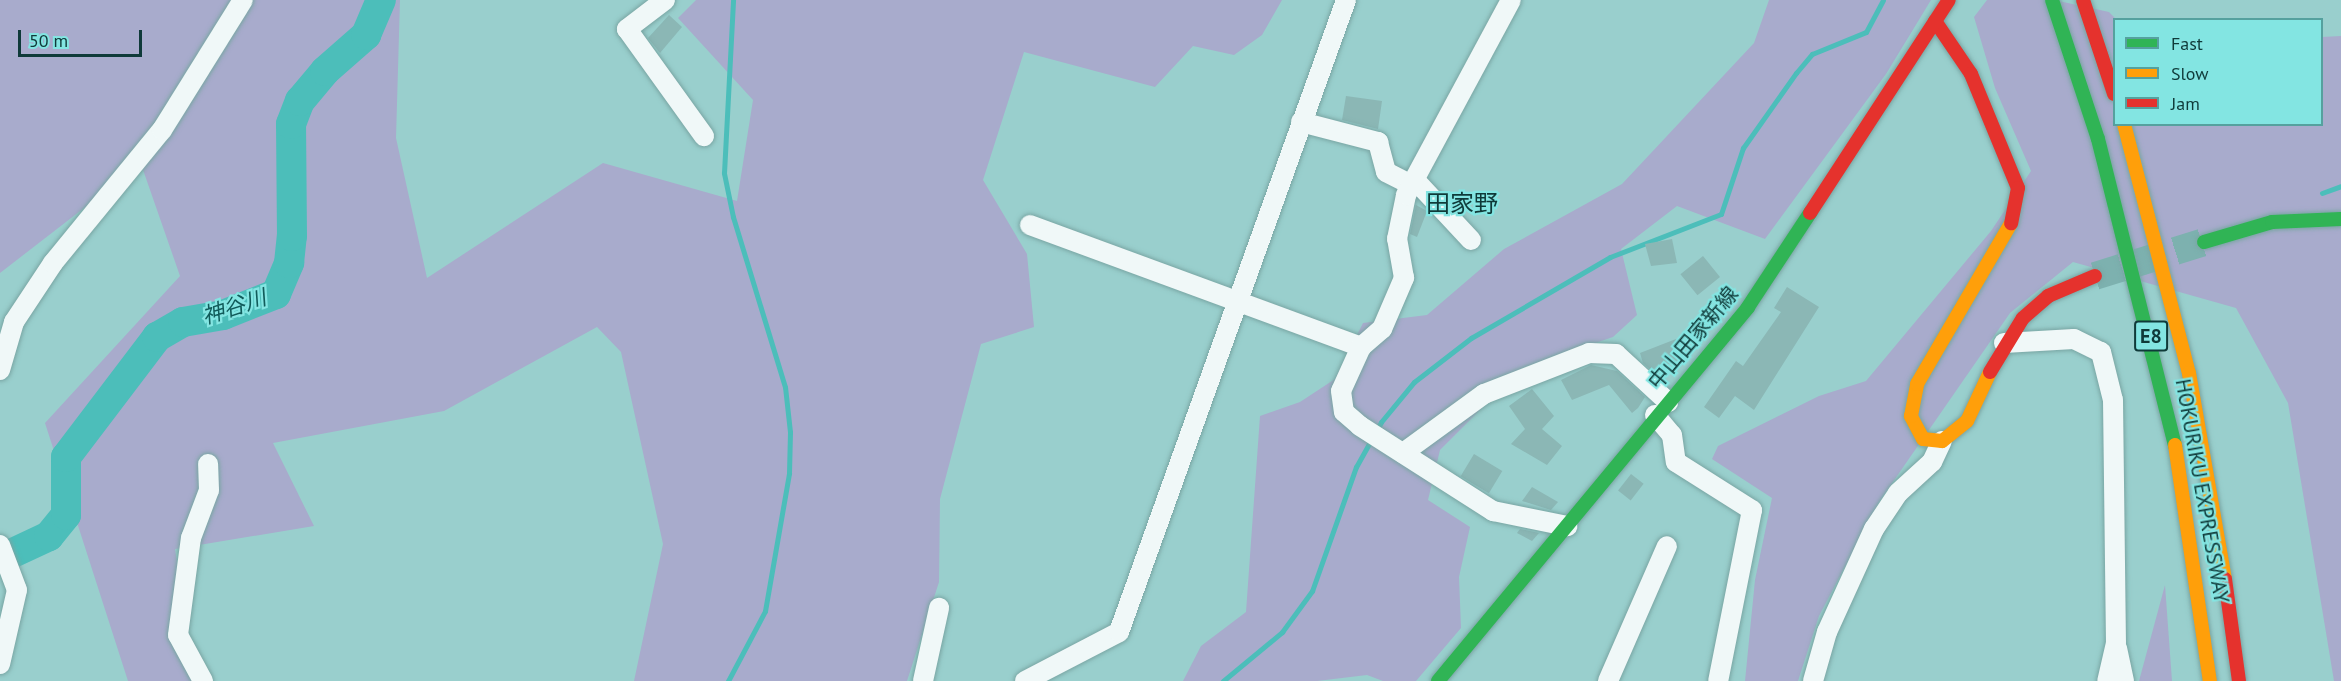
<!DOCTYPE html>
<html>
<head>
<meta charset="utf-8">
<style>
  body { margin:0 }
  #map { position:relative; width:2341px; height:681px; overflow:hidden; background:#99cfcd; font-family:"PT Sans","Noto Sans JP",sans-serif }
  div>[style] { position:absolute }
  .green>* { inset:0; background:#a8abcc }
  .stream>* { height:5px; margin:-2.5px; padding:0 2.5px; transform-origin:2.5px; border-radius:2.5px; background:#4cbeba }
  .river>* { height:30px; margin:-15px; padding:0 15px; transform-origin:15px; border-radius:15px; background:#4cbeba }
  .building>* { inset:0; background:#8bb7b5; transform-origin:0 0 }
  .secondary-tunnel>* { height:28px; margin-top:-14px; transform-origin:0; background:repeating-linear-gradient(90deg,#7db1af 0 28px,transparent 0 42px) }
  .roads { filter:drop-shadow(0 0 2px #79a5a3) drop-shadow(0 0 2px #79a5a3) }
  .street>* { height:20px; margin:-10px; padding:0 10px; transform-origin:10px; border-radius:10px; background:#f0f8f8 }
  .fast>* { height:14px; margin:-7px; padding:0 7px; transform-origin:7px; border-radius:7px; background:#30b455 }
  .slow>* { height:14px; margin:-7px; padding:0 7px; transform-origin:7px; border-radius:7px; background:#ff9f0a }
  .jam>* { height:14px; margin:-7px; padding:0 7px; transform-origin:7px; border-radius:7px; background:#e5322d }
  span { translate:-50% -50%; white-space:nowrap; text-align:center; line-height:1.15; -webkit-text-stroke:4.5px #83e5e2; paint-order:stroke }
  .shield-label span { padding:2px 4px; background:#83e5e2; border:2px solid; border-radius:4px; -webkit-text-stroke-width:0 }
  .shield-label { font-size:20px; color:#0f3a39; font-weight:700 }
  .street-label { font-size:21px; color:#0f3a39 }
  .water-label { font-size:22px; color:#115b5a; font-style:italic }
  .quarter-label { font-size:24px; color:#0f3a39 }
  .legend { position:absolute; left:2113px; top:18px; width:210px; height:108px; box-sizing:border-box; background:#83e5e2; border:2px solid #55a19e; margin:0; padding:8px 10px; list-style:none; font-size:18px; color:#0f3a39 }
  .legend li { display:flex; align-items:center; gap:12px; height:30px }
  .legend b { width:30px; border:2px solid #55a19e }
  .scale { position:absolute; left:18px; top:30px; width:124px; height:27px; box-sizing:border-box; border:3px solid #0f3a39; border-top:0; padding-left:8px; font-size:18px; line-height:21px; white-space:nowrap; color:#0f3a39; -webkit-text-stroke:4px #83e5e2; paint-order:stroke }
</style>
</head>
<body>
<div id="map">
  <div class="green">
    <i style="clip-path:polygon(0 0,400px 0,396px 138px,427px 278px,603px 163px,737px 201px,753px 100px,678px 18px,696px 0,1282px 0,1262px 35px,1234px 55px,1193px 46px,1155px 87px,1024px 52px,983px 180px,1027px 254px,1034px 327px,981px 344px,940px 499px,939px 582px,907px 681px,634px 681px,663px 544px,621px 352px,597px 327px,444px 411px,273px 443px,314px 526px,175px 549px,196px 681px,128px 681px,45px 423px,180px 276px,141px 164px,0 273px)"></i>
    <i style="clip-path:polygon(1769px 0,1931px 0,1886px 74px,1765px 239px,1677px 206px,1621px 249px,1637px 315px,1613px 337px,1522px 368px,1440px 450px,1428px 500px,1470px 527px,1459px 577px,1461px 628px,1416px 681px,1383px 681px,1367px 675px,1317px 681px,1183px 681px,1201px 646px,1246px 612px,1260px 416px,1300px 402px,1335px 379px,1363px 323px,1427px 315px,1504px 249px,1622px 184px,1754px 43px)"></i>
    <i style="clip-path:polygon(1987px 0,2054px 0,2109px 12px,2116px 19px,2114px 124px,2322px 124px,2322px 37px,2341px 36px,2341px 681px,2334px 681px,2288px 403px,2236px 308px,2073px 262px,2010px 313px,1879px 502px,1819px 616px,1798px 681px,1745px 681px,1755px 580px,1772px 498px,1712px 459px,1718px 446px,1819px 396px,1866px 381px,1991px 231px,2031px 171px,1995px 88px,1974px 17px)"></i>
    <i style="clip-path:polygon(2165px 585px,2172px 681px,2139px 681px)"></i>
  </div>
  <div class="stream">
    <i style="left:2322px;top:193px;width:20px;rotate:-20deg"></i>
    <i style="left:728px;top:681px;width:79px;rotate:-62.1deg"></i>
    <i style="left:765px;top:611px;width:140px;rotate:-80.1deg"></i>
    <i style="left:789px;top:473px;width:41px;rotate:-88.6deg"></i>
    <i style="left:790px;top:432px;width:45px;rotate:-96.3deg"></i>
    <i style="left:785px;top:387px;width:178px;rotate:-107deg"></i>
    <i style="left:733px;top:217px;width:45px;rotate:-101.6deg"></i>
    <i style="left:724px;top:173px;width:173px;rotate:-87deg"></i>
    <i style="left:1223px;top:681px;width:77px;rotate:-39.7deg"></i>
    <i style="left:1282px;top:632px;width:51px;rotate:-53.8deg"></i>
    <i style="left:1312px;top:591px;width:132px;rotate:-70.5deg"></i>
    <i style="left:1356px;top:467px;width:51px;rotate:-60.9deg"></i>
    <i style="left:1381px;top:422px;width:52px;rotate:-50.5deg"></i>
    <i style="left:1414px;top:382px;width:72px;rotate:-37.7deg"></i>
    <i style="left:1471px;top:338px;width:161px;rotate:-30.2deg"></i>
    <i style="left:1610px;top:257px;width:119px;rotate:-21.2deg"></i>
    <i style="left:1721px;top:214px;width:70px;rotate:-71.6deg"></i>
    <i style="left:1743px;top:148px;width:92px;rotate:-54.8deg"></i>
    <i style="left:1796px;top:73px;width:25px;rotate:-50deg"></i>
    <i style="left:1812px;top:54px;width:58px;rotate:-22.2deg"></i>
    <i style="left:1866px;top:32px;width:36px;rotate:-62deg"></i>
  </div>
  <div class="river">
    <i style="left:0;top:559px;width:54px;rotate:-25.1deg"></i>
    <i style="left:49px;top:536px;width:27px;rotate:-51deg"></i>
    <i style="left:66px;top:515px;width:58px;rotate:-90deg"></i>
    <i style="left:66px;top:457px;width:151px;rotate:-52.8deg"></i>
    <i style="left:157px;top:337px;width:30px;rotate:-30deg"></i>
    <i style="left:183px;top:322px;width:41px;rotate:-9.9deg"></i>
    <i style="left:223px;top:315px;width:57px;rotate:-21.6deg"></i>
    <i style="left:276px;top:294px;width:34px;rotate:-67deg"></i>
    <i style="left:289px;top:263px;width:27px;rotate:-84deg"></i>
    <i style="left:292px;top:236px;width:112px;rotate:-90.5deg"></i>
    <i style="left:291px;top:124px;width:25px;rotate:-69deg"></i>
    <i style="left:300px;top:101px;width:39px;rotate:-50deg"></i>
    <i style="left:325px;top:71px;width:55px;rotate:-41.3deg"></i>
    <i style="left:366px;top:35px;width:38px;rotate:-67deg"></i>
  </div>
  <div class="building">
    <i style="clip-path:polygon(669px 15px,682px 27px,660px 53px,648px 38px)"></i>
    <i style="clip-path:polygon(1346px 96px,1382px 101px,1378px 129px,1342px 120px)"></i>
    <i style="clip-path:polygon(1416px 205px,1427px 211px,1417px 237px,1410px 234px)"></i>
    <i style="clip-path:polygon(1672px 239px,1677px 263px,1651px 266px,1645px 244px)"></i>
    <i style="left:1703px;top:256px;width:27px;height:29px;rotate:51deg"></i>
    <i style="clip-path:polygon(1787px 287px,1819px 307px,1754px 410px,1735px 396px,1719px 418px,1704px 407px,1736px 361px,1743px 366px,1781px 312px,1774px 308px)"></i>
    <i style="clip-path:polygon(1676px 339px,1683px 359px,1652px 371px,1643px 363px,1640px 353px)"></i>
    <i style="clip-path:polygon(1591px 365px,1617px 371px,1645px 397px,1638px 408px,1632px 413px,1609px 385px,1572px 400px,1561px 380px)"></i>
    <i style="clip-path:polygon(1532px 389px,1554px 416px,1542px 429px,1562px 446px,1547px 465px,1511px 444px,1525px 429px,1509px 406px)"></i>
    <i style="left:1474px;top:454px;width:33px;height:26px;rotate:31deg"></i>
    <i style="left:1631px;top:474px;width:16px;height:21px;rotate:38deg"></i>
    <i style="clip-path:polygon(1532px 487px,1558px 502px,1551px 510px,1522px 501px)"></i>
    <i style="clip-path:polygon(1520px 529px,1539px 533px,1532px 541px,1517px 533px)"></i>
  </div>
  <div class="secondary-tunnel">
    <i style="left:2095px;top:276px;width:114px;rotate:-17.3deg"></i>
  </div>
  <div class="roads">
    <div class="street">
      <i style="left:665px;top:0;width:48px;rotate:142.7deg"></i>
      <i style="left:627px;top:29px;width:132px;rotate:54.3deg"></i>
      <i style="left:1301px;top:122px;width:80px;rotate:14.6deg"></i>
      <i style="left:1378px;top:142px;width:31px;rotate:75deg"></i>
      <i style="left:1386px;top:172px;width:29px;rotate:27deg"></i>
      <i style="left:1415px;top:180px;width:82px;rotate:47deg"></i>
      <i style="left:1030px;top:225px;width:353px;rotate:20.2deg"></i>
      <i style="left:1361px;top:347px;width:48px;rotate:114.4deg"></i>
      <i style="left:1341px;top:391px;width:21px;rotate:82deg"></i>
      <i style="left:1344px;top:412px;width:21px;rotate:41deg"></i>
      <i style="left:1360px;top:426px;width:158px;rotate:32.6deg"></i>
      <i style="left:1493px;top:511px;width:76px;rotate:11.5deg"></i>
      <i style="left:2004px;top:343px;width:70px;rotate:-3.3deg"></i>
      <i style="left:2074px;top:339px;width:30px;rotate:26deg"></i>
      <i style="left:2101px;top:352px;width:49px;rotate:76deg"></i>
      <i style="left:2113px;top:400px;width:243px;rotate:89.3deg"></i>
      <i style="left:2116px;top:643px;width:39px;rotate:103deg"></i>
      <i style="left:1361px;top:347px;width:28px;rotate:-41deg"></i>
      <i style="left:1382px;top:329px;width:56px;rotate:-66.7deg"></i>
      <i style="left:1404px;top:278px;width:40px;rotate:-100deg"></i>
      <i style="left:1397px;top:239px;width:45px;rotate:-78.4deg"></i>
      <i style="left:1406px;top:195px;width:221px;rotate:-61.7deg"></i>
      <i style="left:0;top:370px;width:50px;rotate:-73.7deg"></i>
      <i style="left:14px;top:322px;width:71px;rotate:-56.5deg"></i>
      <i style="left:53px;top:263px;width:172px;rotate:-50.7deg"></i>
      <i style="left:162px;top:130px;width:153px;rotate:-58.1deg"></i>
      <i style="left:1655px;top:415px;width:26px;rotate:50deg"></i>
      <i style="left:1672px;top:435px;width:27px;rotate:82deg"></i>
      <i style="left:1676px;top:462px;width:90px;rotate:32.3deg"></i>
      <i style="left:1752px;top:510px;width:174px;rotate:101.2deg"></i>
      <i style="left:1403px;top:453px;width:100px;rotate:-36.1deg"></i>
      <i style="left:1484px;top:394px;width:113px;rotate:-21.3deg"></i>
      <i style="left:1589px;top:353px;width:27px;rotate:2deg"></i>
      <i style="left:1616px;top:354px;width:71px;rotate:42.7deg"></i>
      <i style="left:0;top:545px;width:48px;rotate:69.3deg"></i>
      <i style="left:17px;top:590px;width:76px;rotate:102.9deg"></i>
      <i style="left:2117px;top:648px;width:34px;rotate:78deg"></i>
      <i style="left:203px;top:681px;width:52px;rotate:-118.5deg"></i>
      <i style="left:178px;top:635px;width:98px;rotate:-82.4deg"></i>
      <i style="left:191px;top:538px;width:51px;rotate:-69.4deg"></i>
      <i style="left:209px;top:490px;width:26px;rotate:-92deg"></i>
      <i style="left:923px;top:681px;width:75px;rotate:-77.6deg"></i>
      <i style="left:1025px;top:681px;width:106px;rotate:-27.5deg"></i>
      <i style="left:1119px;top:632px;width:672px;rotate:-70.24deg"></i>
      <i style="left:1608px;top:681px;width:147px;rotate:-66.4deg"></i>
      <i style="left:1813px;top:681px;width:51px;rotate:-74.1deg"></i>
      <i style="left:1827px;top:632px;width:113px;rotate:-65.5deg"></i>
      <i style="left:1874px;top:529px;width:43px;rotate:-56.3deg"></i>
      <i style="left:1898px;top:493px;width:46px;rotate:-42.4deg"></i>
      <i style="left:1932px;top:462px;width:23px;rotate:-65deg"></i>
    </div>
    <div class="fast">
      <i style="left:2052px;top:0;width:146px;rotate:71.7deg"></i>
      <i style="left:2098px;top:139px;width:316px;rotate:75.9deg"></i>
      <i style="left:2204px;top:242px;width:71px;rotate:-16.4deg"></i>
      <i style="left:2272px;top:222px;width:69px;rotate:-2.5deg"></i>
      <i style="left:1438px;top:681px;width:486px;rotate:-50.3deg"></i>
      <i style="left:1748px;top:307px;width:113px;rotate:-56.6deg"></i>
    </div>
    <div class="slow">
      <i style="left:2124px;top:124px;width:257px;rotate:75.4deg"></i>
      <i style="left:2189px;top:373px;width:209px;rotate:80.1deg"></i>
      <i style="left:1990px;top:372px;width:54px;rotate:115.1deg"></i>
      <i style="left:1967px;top:421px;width:32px;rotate:141deg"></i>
      <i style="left:1942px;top:441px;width:19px;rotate:-174deg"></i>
      <i style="left:1923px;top:439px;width:26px;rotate:-118deg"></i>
      <i style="left:1911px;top:416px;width:33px;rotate:-79deg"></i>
      <i style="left:1917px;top:384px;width:186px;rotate:-59.7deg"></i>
      <i style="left:2175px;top:445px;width:239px;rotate:81.6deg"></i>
    </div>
    <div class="jam">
      <i style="left:2083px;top:0;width:99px;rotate:71.7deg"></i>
      <i style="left:1935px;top:21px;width:64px;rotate:55.8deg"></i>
      <i style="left:1971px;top:74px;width:123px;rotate:67.6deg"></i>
      <i style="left:2018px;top:188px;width:36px;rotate:101deg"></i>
      <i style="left:1810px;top:213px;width:254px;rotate:-56.9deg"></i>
      <i style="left:1990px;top:372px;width:63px;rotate:-58.6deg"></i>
      <i style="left:2023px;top:318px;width:33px;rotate:-41deg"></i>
      <i style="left:2048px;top:296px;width:51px;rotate:-23.1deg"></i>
      <i style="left:2225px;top:579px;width:103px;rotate:82.2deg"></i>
    </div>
  </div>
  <div class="shield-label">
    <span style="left:2151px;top:336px">E8</span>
  </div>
  <div class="street-label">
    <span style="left:1693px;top:338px;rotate:-50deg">中山田家新線</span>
    <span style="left:2202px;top:491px;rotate:80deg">HOKURIKU EXPRESSWAY</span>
  </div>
  <div class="water-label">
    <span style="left:234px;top:307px;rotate:-18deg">神谷川</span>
  </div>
  <div class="quarter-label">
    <span style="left:1462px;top:204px">田家野</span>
  </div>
  <ul class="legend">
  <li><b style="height:8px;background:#30b455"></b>Fast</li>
  <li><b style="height:8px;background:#ff9f0a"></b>Slow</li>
  <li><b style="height:8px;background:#e5322d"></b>Jam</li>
  </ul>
  <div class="scale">50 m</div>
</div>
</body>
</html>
